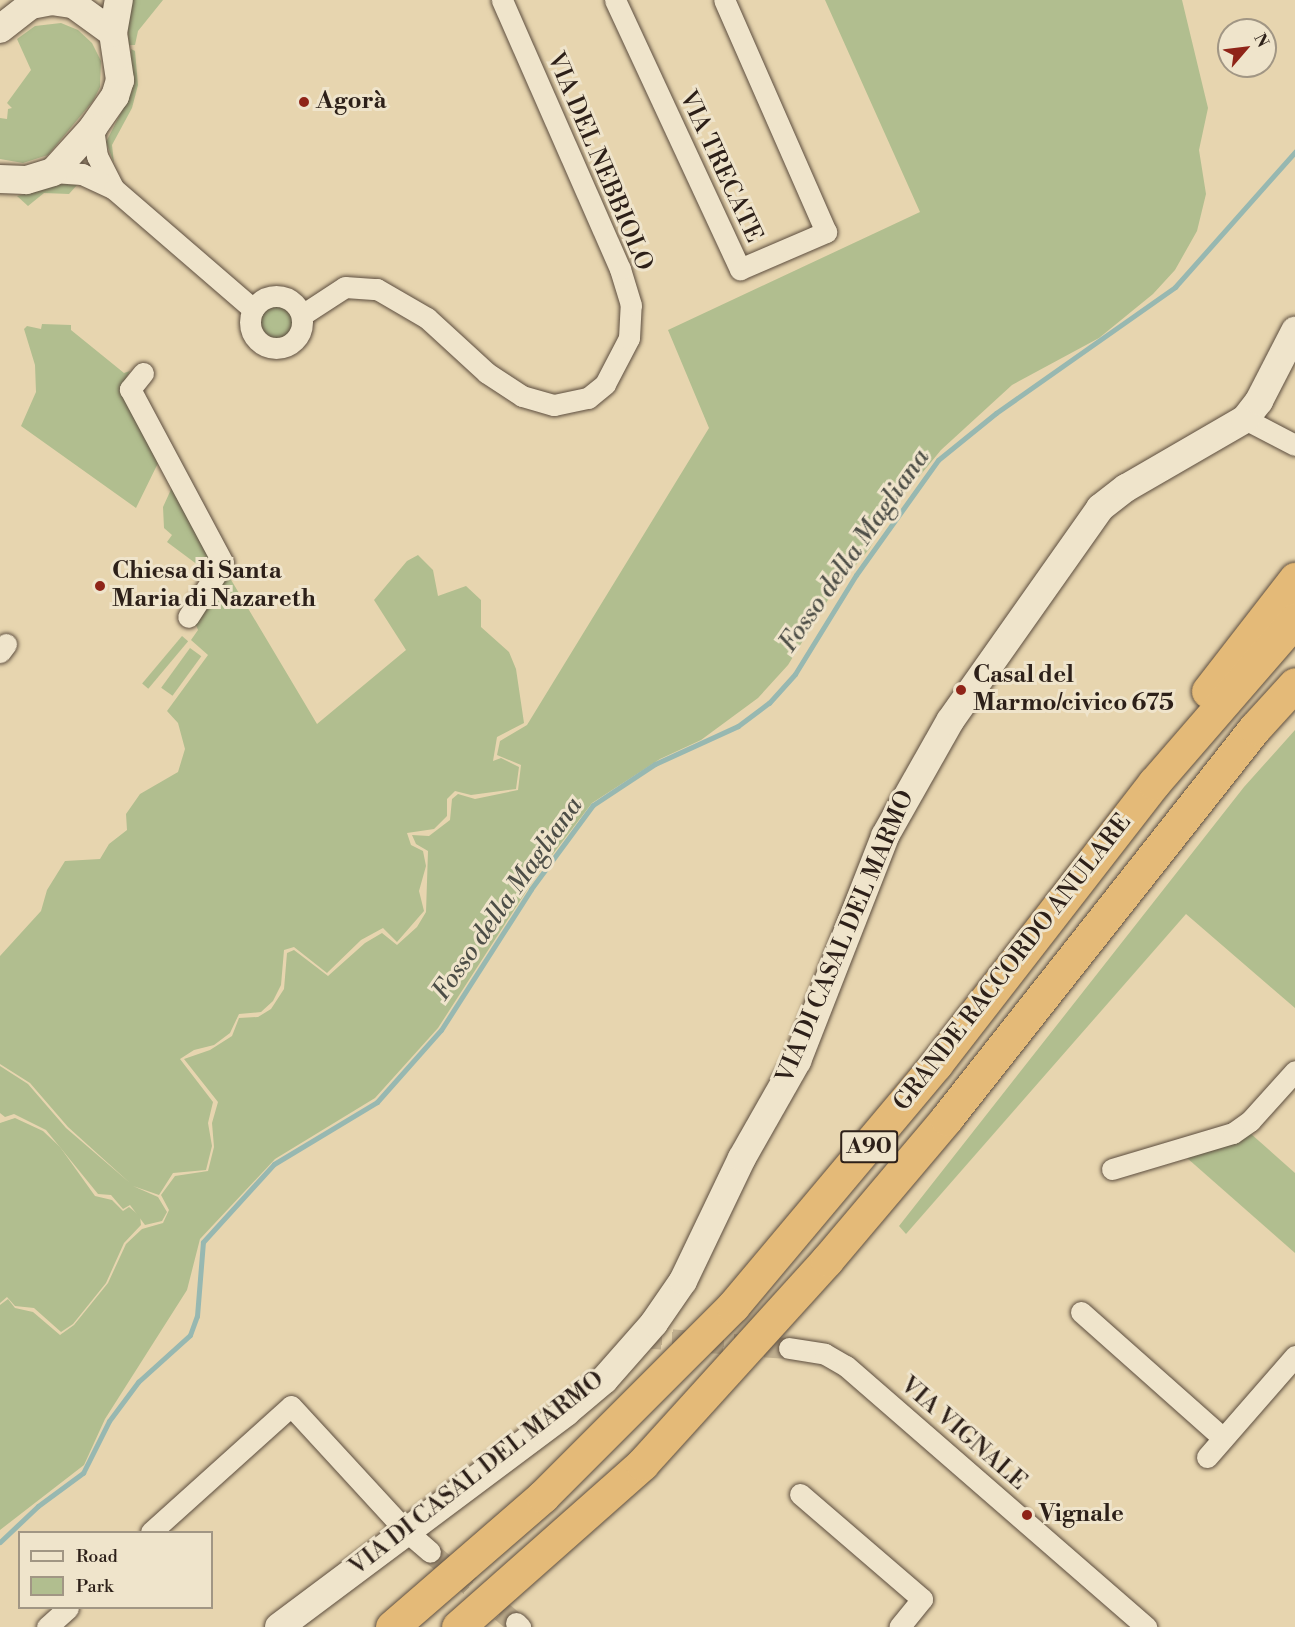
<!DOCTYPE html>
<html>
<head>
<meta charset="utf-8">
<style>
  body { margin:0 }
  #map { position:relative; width:1295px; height:1627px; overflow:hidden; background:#e7d5af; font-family:"Libre Bodoni",serif }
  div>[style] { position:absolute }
  .green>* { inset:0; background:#b1be8f; transform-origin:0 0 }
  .round { border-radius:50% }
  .stream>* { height:5px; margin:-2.5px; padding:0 2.5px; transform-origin:2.5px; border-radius:2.5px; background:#97b8b1 }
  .street-tunnel>* { height:21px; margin-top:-10.5px; transform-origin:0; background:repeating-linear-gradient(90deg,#c2b191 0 21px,transparent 0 31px) }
  .roads { filter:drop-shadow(0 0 2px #5c4d3e) drop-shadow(0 0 2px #5c4d3e) }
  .street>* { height:21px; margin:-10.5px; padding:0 10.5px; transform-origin:10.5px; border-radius:10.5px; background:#efe4cb }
  .street>.ring { margin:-10.5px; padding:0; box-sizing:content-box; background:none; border:21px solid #efe4cb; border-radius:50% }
  .secondary>* { height:28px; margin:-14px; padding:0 14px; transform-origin:14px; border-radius:14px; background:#efe4cb }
  .highway>* { height:33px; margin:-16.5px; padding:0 16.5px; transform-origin:16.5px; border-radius:16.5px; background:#e4ba78 }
  .dots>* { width:16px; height:16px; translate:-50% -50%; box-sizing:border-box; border:3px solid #efe4cb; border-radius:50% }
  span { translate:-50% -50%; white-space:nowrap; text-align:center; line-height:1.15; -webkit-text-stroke:6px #efe4cb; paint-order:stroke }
  .shield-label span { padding:2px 4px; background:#efe4cb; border:2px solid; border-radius:4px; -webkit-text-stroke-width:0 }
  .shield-label { font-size:22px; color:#2d2019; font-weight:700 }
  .poi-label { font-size:24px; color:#2d2019; font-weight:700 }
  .left { translate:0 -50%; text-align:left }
  .street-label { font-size:24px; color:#2d2019 }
  .water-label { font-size:26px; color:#4d4e47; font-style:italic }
  .legend { position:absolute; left:18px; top:1531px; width:195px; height:78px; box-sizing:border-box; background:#efe4cb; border:2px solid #a19684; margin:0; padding:8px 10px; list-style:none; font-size:18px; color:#2d2019 }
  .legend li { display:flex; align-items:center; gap:12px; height:30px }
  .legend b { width:30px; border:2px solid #a19684 }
  .north { position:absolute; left:1217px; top:18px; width:60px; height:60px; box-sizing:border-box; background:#efe4cb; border:2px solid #a19684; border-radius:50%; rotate:62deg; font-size:16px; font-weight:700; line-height:24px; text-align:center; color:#2d2019 }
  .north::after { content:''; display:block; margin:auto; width:21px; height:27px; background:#8f2418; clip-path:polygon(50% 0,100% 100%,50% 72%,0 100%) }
</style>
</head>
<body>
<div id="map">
  <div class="green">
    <i style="clip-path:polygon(132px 0,163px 0,138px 31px,135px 45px,129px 45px,127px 19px)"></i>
    <i style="clip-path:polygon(825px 0,1182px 0,1208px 108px,1199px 150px,1206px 194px,1197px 231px,1175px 270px,1153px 294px,1099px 338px,1012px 385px,941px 450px,890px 512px,870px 548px,831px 595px,788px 665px,758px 698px,701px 740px,660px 759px,592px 803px,536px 876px,438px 1028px,375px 1098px,275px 1159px,200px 1239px,187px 1290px,105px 1419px,84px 1465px,0 1530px,0 1305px,8px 1299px,15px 1308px,33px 1312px,60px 1335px,74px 1325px,108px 1283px,126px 1244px,142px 1229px,163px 1223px,169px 1210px,161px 1195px,175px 1176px,208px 1171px,214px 1147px,212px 1123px,218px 1102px,184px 1059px,210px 1050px,232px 1036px,239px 1018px,258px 1017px,271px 1009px,284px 989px,287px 953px,294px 950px,328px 976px,365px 943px,382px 933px,397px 945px,417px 927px,426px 912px,428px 851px,416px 844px,412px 835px,429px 836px,450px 820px,452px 799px,458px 794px,475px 799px,518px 790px,521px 765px,497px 755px,500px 741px,527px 725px,709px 428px,668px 330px,920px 212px)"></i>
    <i style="clip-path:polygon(61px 23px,78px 30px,92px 43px,101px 61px,100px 87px,93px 101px,48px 155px,23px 163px,0 159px,0 118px,7px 119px,8px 109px,12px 108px,7px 103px,31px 70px,17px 39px,35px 26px)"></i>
    <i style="clip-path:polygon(131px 49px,135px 51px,138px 85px,132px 108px,112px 145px,114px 163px,106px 142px,132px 91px)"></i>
    <i style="clip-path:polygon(63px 184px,77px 185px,69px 194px,44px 193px,28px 206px,17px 196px)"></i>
    <i class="round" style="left:261px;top:306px;width:32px;height:32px"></i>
    <i style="clip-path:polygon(42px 324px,71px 325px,71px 330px,124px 373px,130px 371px,121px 387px,160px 459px,136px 508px,21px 426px,36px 392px,35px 365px,24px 329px,27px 326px,41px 329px)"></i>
    <i style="clip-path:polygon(173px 485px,213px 557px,210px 574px,167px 542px,172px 535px,164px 528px,163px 507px)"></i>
    <i style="clip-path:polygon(418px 555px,433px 570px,438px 596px,466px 586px,481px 600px,481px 627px,509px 652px,516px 669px,524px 723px,497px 737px,493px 761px,501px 758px,519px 767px,516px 789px,471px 795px,455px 791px,447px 799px,447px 816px,434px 829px,407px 833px,411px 845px,423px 851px,426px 866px,419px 891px,424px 911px,397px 942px,383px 928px,361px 940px,327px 973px,294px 947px,284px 950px,281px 985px,273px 1001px,261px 1012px,239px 1014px,230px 1033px,214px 1045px,194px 1050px,180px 1059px,213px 1102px,208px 1123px,212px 1146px,206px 1170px,173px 1173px,159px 1195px,133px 1186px,158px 1197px,167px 1212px,162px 1221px,145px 1225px,130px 1205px,123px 1209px,111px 1195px,98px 1194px,46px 1130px,14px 1114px,5px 1117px,0 1113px,0 1066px,28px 1084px,66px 1128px,130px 1183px,68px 1127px,30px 1083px,0 1064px,0 956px,41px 911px,47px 890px,65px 861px,100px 859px,109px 844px,127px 830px,126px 814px,140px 794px,178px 772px,185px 749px,178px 723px,167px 711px,208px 655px,191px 640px,198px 630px,194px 620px,227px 573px,317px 724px,406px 650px,374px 600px,407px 561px)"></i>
    <i style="left:182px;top:636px;width:8px;height:62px;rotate:40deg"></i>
    <i style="left:190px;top:648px;width:14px;height:49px;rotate:36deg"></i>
    <i style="clip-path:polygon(1295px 730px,1295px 1008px,1186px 914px,906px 1234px,899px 1226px,1244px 787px)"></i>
    <i style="clip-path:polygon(15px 1118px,43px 1131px,60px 1147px,95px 1196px,112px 1200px,123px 1211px,129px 1207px,140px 1216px,141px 1225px,124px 1243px,106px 1283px,73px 1324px,61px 1332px,34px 1308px,15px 1306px,7px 1297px,0 1303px,0 1123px)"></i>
    <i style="clip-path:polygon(1250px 1133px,1295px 1173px,1295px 1253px,1187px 1158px)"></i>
  </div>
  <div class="stream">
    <i style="left:0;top:1542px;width:52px;rotate:-43.5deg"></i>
    <i style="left:38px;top:1506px;width:56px;rotate:-36.3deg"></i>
    <i style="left:83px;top:1473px;width:58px;rotate:-63.4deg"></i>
    <i style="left:109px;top:1421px;width:49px;rotate:-53.4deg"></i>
    <i style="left:138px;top:1382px;width:70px;rotate:-42.1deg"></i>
    <i style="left:190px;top:1335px;width:20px;rotate:-70deg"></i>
    <i style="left:197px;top:1316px;width:74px;rotate:-85.4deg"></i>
    <i style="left:203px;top:1242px;width:105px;rotate:-47.7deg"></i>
    <i style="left:274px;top:1164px;width:120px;rotate:-31deg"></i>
    <i style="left:377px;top:1102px;width:96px;rotate:-48.4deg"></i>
    <i style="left:441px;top:1030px;width:167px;rotate:-57.4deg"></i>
    <i style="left:531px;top:889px;width:104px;rotate:-53.6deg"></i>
    <i style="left:593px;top:805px;width:74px;rotate:-33.5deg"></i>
    <i style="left:655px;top:764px;width:91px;rotate:-24.6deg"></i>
    <i style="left:738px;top:726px;width:39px;rotate:-37deg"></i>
    <i style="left:769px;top:703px;width:39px;rotate:-48deg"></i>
    <i style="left:795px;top:674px;width:116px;rotate:-58.4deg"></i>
    <i style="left:856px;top:575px;width:141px;rotate:-54.5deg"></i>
    <i style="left:938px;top:460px;width:75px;rotate:-39deg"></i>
    <i style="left:996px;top:413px;width:219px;rotate:-35.1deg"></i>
    <i style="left:1175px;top:287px;width:181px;rotate:-48.4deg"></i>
  </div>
  <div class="street-tunnel">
    <i style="left:641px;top:1337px;width:148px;rotate:4.3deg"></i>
    <i style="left:430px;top:1552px;width:112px;rotate:39.5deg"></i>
  </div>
  <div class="roads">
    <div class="street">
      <i style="left:615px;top:0;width:297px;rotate:65.1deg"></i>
      <i style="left:740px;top:269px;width:94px;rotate:-23.3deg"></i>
      <i style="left:826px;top:232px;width:253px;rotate:-113.7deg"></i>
      <i style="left:93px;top:128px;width:28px;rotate:82deg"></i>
      <i style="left:97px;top:156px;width:37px;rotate:63deg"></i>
      <i style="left:53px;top:172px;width:29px;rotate:4deg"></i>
      <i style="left:82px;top:174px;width:35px;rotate:25deg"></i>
      <i style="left:114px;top:189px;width:184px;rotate:40.8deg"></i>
      <i class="ring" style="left:250px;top:296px;width:31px;height:31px"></i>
      <i style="left:302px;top:315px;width:51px;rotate:-33.1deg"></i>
      <i style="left:345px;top:287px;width:32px;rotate:4deg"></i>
      <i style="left:377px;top:289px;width:58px;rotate:30.1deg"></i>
      <i style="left:427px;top:318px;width:81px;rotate:42.5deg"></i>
      <i style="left:487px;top:373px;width:42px;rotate:33.3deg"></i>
      <i style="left:522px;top:396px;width:33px;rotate:16deg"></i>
      <i style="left:554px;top:405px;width:35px;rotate:-12deg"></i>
      <i style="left:588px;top:398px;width:22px;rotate:-39deg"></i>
      <i style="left:605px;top:384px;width:52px;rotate:-62.4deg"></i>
      <i style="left:629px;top:338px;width:33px;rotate:-87deg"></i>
      <i style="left:631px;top:305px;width:38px;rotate:-107deg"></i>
      <i style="left:620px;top:269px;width:294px;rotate:-113.7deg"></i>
      <i style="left:143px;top:373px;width:21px;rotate:129deg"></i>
      <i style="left:130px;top:389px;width:197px;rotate:61.9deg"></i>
      <i style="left:223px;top:563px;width:64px;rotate:122.9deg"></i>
      <i style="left:1245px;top:419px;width:56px;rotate:27.5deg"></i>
      <i style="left:0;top:652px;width:10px;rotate:-53deg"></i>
      <i style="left:1112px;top:1169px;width:126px;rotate:-16.6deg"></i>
      <i style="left:1233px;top:1133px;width:21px;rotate:-35deg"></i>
      <i style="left:1250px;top:1121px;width:67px;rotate:-48deg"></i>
      <i style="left:1081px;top:1312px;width:190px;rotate:41.6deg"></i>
      <i style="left:789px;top:1348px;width:36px;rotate:9deg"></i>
      <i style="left:825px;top:1354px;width:24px;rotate:30deg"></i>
      <i style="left:846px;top:1366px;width:398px;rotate:41deg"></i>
      <i style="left:1207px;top:1457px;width:134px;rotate:-48.9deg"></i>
      <i style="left:800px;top:1494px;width:161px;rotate:40.7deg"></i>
      <i style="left:922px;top:1599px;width:36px;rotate:129deg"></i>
      <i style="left:151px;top:1532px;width:188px;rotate:-42deg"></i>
      <i style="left:291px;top:1406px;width:168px;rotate:47.4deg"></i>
      <i style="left:405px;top:1530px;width:33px;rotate:41deg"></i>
      <i style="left:516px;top:1623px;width:6px;rotate:45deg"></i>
      <i style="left:47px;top:1627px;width:28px;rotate:-42deg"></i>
    </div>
    <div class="secondary">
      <i style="left:0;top:29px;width:39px;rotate:-38deg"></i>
      <i style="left:31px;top:5px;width:20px;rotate:-11deg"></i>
      <i style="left:51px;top:1px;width:22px;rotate:8deg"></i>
      <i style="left:73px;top:4px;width:49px;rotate:35.9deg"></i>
      <i style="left:113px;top:33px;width:48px;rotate:81.5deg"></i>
      <i style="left:120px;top:80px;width:17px;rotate:107deg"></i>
      <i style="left:115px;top:96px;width:39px;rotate:125deg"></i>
      <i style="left:93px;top:128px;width:59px;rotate:132.3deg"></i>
      <i style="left:53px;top:172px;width:28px;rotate:163deg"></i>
      <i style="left:26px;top:180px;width:26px;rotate:-178deg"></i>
      <i style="left:113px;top:33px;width:34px;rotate:-80deg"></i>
      <i style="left:279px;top:1627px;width:359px;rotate:-36.8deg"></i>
      <i style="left:566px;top:1412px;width:50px;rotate:-40.1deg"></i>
      <i style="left:604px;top:1380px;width:76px;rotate:-48.7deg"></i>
      <i style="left:654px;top:1323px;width:51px;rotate:-55.4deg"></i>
      <i style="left:683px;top:1281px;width:136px;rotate:-64.4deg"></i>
      <i style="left:742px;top:1158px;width:112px;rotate:-60.4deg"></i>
      <i style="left:797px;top:1061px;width:242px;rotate:-68.6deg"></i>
      <i style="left:885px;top:836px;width:132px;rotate:-60.5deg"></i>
      <i style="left:950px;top:721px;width:261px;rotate:-54.8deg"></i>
      <i style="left:1100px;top:508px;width:33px;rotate:-38deg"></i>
      <i style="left:1126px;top:488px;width:138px;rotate:-30.1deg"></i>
      <i style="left:1245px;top:419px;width:23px;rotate:-52deg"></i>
      <i style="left:1259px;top:401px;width:79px;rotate:-62.8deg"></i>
    </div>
    <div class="highway">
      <i style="left:1208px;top:691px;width:142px;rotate:-52.2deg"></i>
      <i style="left:392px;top:1627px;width:200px;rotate:-40.9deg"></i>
      <i style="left:543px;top:1496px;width:269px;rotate:-45deg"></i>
      <i style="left:733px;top:1306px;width:316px;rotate:-50deg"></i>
      <i style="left:936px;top:1064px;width:356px;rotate:-52.2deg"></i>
      <i style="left:1154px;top:783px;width:216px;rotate:-49.1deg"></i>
      <i style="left:458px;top:1627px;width:246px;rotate:-41.5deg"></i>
      <i style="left:642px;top:1464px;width:275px;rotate:-47.8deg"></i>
      <i style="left:827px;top:1260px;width:185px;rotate:-49.8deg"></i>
      <i style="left:946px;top:1119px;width:498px;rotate:-51.7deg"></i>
      <i style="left:1255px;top:728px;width:59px;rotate:-47.7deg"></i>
    </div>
  </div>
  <div class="dots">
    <i style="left:304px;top:102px;background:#8f2418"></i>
    <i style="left:100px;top:586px;background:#8f2418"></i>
    <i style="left:961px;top:690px;background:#8f2418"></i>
    <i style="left:1027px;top:1515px;background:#8f2418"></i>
  </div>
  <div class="shield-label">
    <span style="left:869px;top:1147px">A90</span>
  </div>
  <div class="poi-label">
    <span class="left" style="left:316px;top:102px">Agorà</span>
    <span class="left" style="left:112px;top:586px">Chiesa di Santa<br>Maria di Nazareth</span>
    <span class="left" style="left:973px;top:690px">Casal del<br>Marmo/civico 675</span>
    <span class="left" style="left:1039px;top:1515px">Vignale</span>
  </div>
  <div class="street-label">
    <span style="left:599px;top:162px;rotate:67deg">VIA DEL NEBBIOLO</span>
    <span style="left:720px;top:167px;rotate:65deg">VIA TRECATE</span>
    <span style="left:846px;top:937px;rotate:-67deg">VIA DI CASAL DEL MARMO</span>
    <span style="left:1013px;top:963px;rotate:-52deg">GRANDE RACCORDO ANULARE</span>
    <span style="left:963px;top:1434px;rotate:41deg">VIA VIGNALE</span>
    <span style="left:477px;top:1474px;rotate:-38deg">VIA DI CASAL DEL MARMO</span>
  </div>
  <div class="water-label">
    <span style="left:855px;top:551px;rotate:-55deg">Fosso della Magliana</span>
    <span style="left:508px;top:899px;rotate:-55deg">Fosso della Magliana</span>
  </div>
  <ul class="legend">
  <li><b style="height:8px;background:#efe4cb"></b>Road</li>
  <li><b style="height:16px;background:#b1be8f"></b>Park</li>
  </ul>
  <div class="north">N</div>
</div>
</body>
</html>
